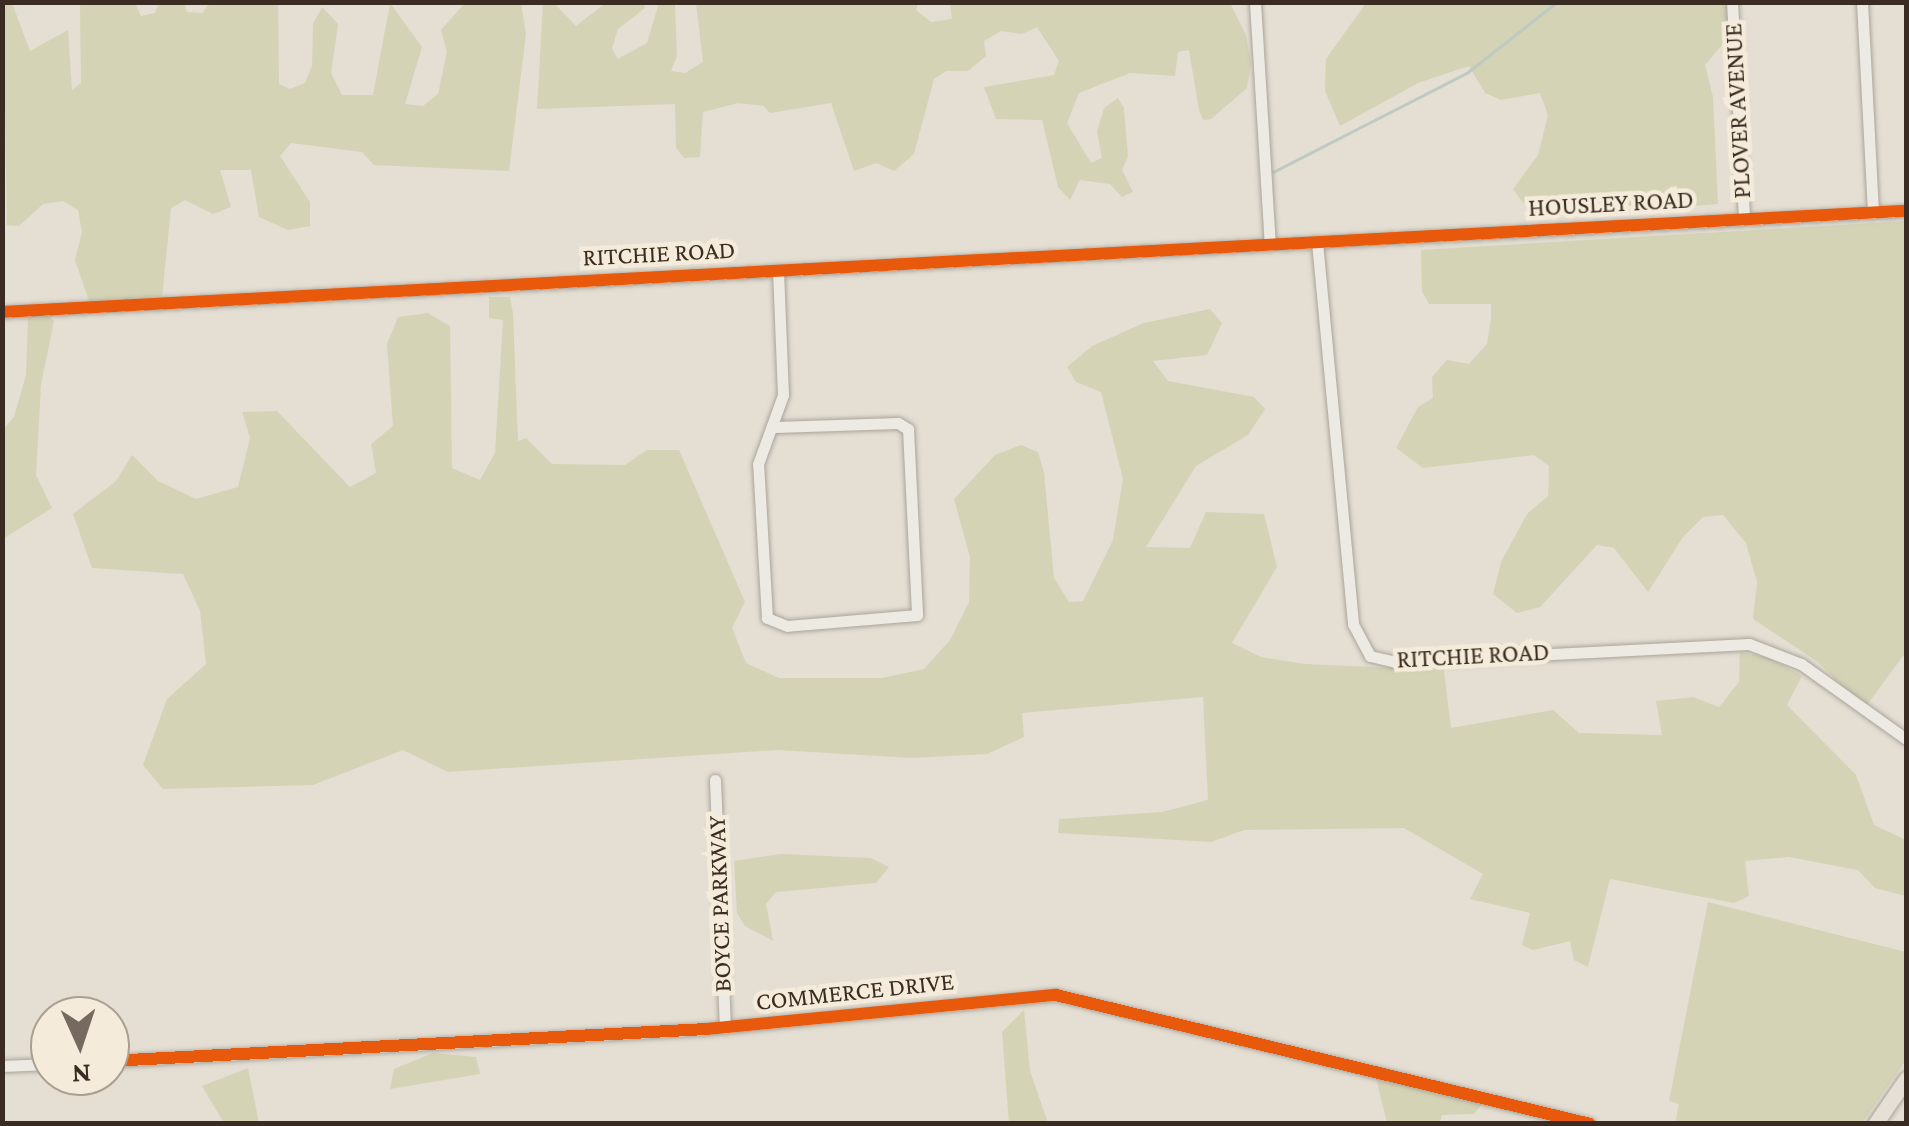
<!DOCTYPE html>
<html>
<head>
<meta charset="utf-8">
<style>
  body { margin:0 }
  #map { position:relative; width:1909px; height:1126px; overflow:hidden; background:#e4ded3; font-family:"Crimson Pro",serif }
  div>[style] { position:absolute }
  .green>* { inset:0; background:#d4d3b6 }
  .stream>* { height:2.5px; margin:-1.25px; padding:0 1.25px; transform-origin:1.25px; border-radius:1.25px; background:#bccac2 }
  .roads { filter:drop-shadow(0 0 2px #aaa49b) drop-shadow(0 0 2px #aaa49b) }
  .minor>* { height:11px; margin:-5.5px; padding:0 5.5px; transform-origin:5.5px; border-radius:5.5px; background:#edeae3 }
  .major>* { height:15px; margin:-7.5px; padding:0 7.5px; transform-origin:7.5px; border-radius:7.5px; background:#e5dfd6 }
  .cycleway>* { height:12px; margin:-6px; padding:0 6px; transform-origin:6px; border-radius:6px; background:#e8590c }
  span { translate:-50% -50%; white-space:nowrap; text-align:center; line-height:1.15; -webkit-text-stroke:9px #f4ebda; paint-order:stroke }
  .street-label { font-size:25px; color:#3a2c22 }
  .frame { position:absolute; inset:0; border:5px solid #3a2c22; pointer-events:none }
  .north { position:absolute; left:30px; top:996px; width:100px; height:100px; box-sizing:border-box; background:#f4ebda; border:2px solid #aa9f90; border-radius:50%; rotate:177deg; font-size:28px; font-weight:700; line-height:40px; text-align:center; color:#3a2c22 }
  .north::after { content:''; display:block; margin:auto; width:35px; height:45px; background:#766a60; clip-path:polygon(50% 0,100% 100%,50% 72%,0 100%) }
</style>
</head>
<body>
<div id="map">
  <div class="green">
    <i style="clip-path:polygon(3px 2px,12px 3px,30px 51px,68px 30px,72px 90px,81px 83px,80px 3px,135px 3px,141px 16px,155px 13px,159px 3px,184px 3px,187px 12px,202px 13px,210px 3px,278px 3px,279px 84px,290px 89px,305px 83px,312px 66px,313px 24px,322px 7px,338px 24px,331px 73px,342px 95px,373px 95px,390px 3px,422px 47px,405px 104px,423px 106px,438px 94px,447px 52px,441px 30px,465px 3px,521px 3px,526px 34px,509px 171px,374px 165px,362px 152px,291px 143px,280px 156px,310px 202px,310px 226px,288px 230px,259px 217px,251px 170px,220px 170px,231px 207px,213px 214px,185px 200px,171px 208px,162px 297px,89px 301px,75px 260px,82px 232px,78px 210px,63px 201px,43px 204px,19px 226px,7px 225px)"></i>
    <i style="clip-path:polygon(696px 3px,918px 3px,916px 10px,931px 22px,952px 19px,950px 3px,1231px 5px,1246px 35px,1251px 63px,1247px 88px,1211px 119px,1203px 120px,1199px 110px,1189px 50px,1178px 52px,1175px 76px,1130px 73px,1079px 93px,1067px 123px,1091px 163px,1102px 158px,1097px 132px,1104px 108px,1118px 98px,1124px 108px,1128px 157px,1122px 170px,1133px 192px,1122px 197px,1110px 184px,1080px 180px,1070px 200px,1058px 187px,1042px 120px,996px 119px,984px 87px,1054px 75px,1059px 61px,1037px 27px,1022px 34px,1001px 31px,984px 41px,986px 56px,968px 71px,946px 71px,934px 79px,914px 154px,894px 171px,876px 163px,854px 171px,831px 103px,770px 113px,764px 106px,738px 103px,703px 112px,700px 157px,684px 158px,676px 148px,675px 104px,537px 109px,543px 3px,554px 3px,576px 26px,603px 5px,643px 3px,645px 8px,618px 29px,612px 49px,618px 59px,647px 43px,659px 3px,675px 3px,677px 56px,671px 71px,685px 73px,703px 62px)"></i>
    <i style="clip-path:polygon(1366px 3px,1731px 3px,1727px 39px,1705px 65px,1713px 97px,1718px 204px,1534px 218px,1513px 189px,1538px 155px,1548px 115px,1540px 93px,1501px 100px,1485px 93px,1469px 66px,1418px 83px,1340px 126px,1325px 91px,1326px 59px)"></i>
    <i style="clip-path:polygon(1906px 221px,1906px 652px,1864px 709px,1818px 662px,1753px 619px,1757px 582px,1746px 543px,1723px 515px,1703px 517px,1683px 537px,1648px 592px,1614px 548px,1597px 545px,1540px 607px,1517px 613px,1493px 594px,1501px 562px,1527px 514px,1548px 496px,1549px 466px,1534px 455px,1423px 468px,1396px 448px,1418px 407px,1433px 398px,1432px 377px,1447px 360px,1469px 364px,1487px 344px,1491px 319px,1491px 304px,1429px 304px,1422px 291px,1421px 250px)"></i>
    <i style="clip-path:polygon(489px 297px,510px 297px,513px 314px,518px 441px,526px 438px,552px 464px,625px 465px,647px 450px,679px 450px,745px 602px,732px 628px,746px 663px,779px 678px,882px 678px,924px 669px,950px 640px,969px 602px,970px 557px,954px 499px,995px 455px,1021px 445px,1038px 452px,1044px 473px,1054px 578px,1069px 602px,1083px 601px,1113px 540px,1123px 479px,1101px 392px,1076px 382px,1067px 367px,1092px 346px,1144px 323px,1210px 309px,1222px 323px,1207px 355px,1153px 361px,1168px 381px,1254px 397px,1265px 409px,1248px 435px,1196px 466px,1146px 547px,1190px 548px,1206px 512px,1264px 514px,1277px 567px,1232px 643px,1261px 657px,1305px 664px,1444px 670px,1451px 728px,1553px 710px,1579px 733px,1662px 735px,1656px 701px,1693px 697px,1719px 707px,1739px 682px,1740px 652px,1770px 658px,1802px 676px,1787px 705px,1856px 775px,1874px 825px,1906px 840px,1906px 896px,1875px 888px,1858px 870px,1789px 857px,1745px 861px,1749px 896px,1734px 903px,1610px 879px,1588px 967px,1574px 960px,1570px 941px,1533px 950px,1522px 945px,1530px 913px,1470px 899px,1483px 874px,1404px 828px,1244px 830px,1211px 842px,1058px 833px,1059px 819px,1162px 812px,1208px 800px,1203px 697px,1022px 713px,1024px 737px,987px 754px,912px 758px,777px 750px,448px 772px,403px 750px,313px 785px,163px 789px,143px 765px,167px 699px,206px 664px,200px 611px,183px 574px,92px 568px,73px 514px,116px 481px,132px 455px,158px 481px,196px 499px,238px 487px,250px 438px,242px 412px,277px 411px,350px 487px,376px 473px,371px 444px,393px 426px,387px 344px,398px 317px,428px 313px,450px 326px,452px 468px,480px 480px,495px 453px,503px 320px,489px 318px)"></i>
    <i style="clip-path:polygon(48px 315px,54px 321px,41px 385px,36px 475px,52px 508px,3px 539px,3px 430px,14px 417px,26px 375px,28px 317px)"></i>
    <i style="clip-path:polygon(781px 854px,871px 858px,889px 867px,876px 883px,776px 892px,766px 904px,773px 941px,745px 926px,737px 913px,734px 861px)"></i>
    <i style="clip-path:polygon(1708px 902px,1906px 952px,1906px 1060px,1862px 1123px,1675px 1123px,1679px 1104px,1669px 1101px)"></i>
    <i style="clip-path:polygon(1024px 1010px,1030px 1071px,1048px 1123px,1009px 1123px,1002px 1032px)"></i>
    <i style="clip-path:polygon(433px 1053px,476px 1057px,480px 1074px,390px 1089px,394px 1069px)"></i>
    <i style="clip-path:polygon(248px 1068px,259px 1123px,224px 1123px,202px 1086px)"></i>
    <i style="clip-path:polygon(1376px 1078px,1482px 1104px,1474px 1114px,1442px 1115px,1440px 1123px,1387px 1123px)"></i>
  </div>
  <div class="stream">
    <i style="left:1273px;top:172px;width:219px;rotate:-27.1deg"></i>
    <i style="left:1468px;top:72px;width:113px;rotate:-38.2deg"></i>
  </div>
  <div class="roads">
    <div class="minor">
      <i style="left:1255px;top:2px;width:242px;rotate:86.5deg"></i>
      <i style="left:1732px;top:2px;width:217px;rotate:86.8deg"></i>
      <i style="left:1862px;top:2px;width:211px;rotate:87deg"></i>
      <i style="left:1317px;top:242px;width:384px;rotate:84.6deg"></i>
      <i style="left:1353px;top:624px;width:36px;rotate:62deg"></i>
      <i style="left:1370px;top:656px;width:26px;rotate:13deg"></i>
      <i style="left:1395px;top:662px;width:354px;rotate:-2.9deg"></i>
      <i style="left:1749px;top:644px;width:56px;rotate:21deg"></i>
      <i style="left:1801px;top:664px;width:129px;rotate:35.5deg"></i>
      <i style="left:2px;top:312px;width:1907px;rotate:-3.04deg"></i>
      <i style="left:775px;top:427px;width:123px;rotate:-1.9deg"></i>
      <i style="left:898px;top:423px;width:12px;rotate:31deg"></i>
      <i style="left:908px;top:429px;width:186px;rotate:87.2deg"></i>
      <i style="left:917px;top:615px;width:130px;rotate:175.2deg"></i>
      <i style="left:787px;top:626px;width:22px;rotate:-158deg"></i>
      <i style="left:767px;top:618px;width:154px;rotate:-93.3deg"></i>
      <i style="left:758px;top:464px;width:73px;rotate:-70.1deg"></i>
      <i style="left:783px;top:395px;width:125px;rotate:-92.3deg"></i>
      <i style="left:715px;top:780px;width:248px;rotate:87.7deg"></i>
      <i style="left:110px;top:1061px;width:598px;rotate:-3.07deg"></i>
      <i style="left:707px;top:1029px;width:351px;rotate:-5.6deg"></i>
      <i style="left:1056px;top:995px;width:549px;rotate:13.58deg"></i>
      <i style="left:2px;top:1066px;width:48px;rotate:-2.4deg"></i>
    </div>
    <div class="major">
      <i style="left:1875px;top:1124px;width:55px;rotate:-55.4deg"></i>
    </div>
  </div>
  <div class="cycleway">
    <i style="left:2px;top:312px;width:1907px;rotate:-3.04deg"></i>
    <i style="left:110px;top:1061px;width:598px;rotate:-3.07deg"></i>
    <i style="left:707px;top:1029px;width:351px;rotate:-5.6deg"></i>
    <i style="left:1056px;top:995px;width:549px;rotate:13.58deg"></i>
  </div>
  <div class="street-label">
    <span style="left:1738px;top:111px;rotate:-93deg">PLOVER AVENUE</span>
    <span style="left:1611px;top:204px;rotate:-3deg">HOUSLEY ROAD</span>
    <span style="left:659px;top:254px;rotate:-3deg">RITCHIE ROAD</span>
    <span style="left:1473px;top:656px;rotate:-3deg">RITCHIE ROAD</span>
    <span style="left:720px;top:904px;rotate:-92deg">BOYCE PARKWAY</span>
    <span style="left:855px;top:992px;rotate:-6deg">COMMERCE DRIVE</span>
  </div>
  <div class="frame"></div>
  <div class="north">N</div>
</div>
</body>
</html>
